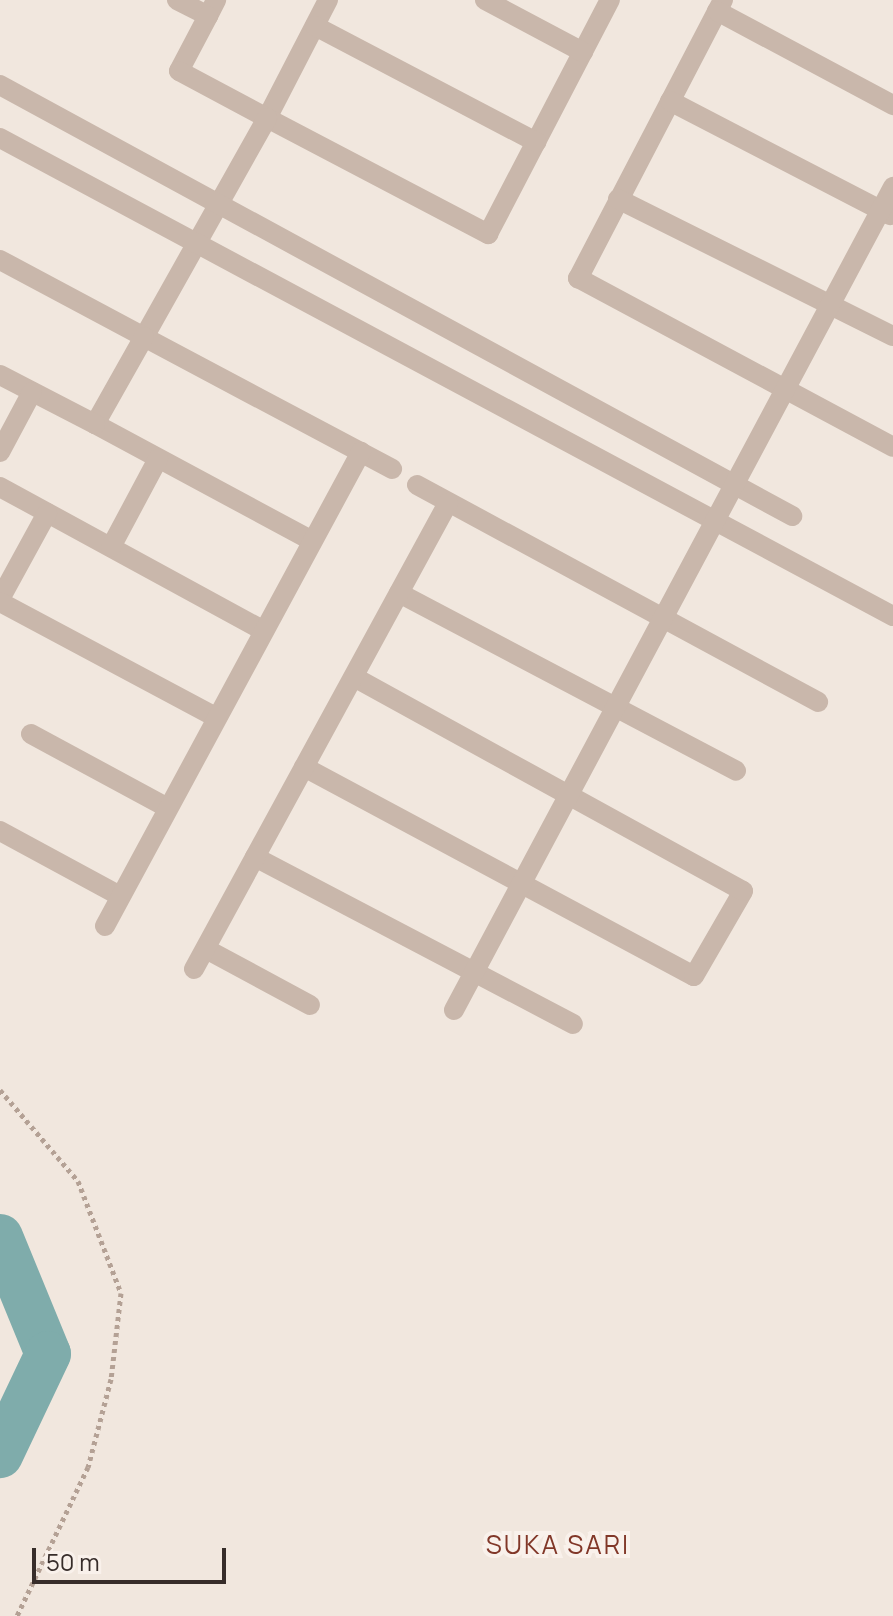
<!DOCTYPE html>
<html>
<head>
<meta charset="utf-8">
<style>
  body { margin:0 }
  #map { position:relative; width:893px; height:1616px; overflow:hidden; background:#f1e7de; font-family:Manrope,sans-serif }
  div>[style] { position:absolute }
  .river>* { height:46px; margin:-23px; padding:0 23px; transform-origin:23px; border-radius:23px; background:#7facab }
  .path>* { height:5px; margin-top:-2.5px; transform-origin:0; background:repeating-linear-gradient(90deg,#b4a195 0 4px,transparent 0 8px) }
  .minor>* { height:20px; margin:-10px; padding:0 10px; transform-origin:10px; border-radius:10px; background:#c9b7ab }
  span { translate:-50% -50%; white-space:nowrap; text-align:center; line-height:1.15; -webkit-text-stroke:8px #f9f1eb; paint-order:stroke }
  .quarter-label { font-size:26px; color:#813728; letter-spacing:2px }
  .scale { position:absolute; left:32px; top:1548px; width:194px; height:36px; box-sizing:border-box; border:4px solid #372d2a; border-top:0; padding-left:10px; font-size:24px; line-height:28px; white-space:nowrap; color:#372d2a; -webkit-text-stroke:6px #f9f1eb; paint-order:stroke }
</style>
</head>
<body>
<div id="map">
  <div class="river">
    <i style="left:0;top:1237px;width:126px;rotate:67.7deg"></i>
    <i style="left:48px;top:1354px;width:112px;rotate:115.4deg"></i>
  </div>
  <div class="path">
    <i style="left:0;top:1090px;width:120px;rotate:49.4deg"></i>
    <i style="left:78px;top:1181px;width:120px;rotate:69deg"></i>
    <i style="left:121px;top:1293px;width:87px;rotate:96.6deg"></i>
    <i style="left:111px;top:1379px;width:91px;rotate:104.6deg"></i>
    <i style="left:88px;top:1467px;width:165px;rotate:115.5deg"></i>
  </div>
  <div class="minor">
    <i style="left:177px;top:0;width:35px;rotate:27deg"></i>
    <i style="left:208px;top:16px;width:18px;rotate:-63deg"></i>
    <i style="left:328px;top:0;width:133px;rotate:117.3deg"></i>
    <i style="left:267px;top:118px;width:250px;rotate:27.7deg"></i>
    <i style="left:488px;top:234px;width:264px;rotate:-62.5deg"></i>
    <i style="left:485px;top:0;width:111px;rotate:28deg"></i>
    <i style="left:723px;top:0;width:314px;rotate:117.5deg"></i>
    <i style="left:578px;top:278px;width:357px;rotate:28.2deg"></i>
    <i style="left:717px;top:11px;width:200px;rotate:28.1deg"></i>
    <i style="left:208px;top:16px;width:62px;rotate:117.8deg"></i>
    <i style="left:179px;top:71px;width:100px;rotate:28.1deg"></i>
    <i style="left:267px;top:118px;width:251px;rotate:119.3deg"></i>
    <i style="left:144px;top:337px;width:281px;rotate:28deg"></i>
    <i style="left:315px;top:26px;width:250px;rotate:27.7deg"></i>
    <i style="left:0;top:85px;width:902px;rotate:28.55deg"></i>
    <i style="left:670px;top:101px;width:248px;rotate:27.4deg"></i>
    <i style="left:0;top:138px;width:1013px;rotate:28.16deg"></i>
    <i style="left:618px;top:199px;width:307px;rotate:26.5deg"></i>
    <i style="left:0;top:260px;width:163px;rotate:28.1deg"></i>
    <i style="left:144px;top:337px;width:100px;rotate:119.4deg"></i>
    <i style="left:95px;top:424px;width:244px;rotate:28.3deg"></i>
    <i style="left:0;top:375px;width:107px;rotate:27.3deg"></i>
    <i style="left:0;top:452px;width:68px;rotate:-61.9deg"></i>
    <i style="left:417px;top:485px;width:456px;rotate:28.4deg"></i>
    <i style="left:0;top:487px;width:298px;rotate:28.6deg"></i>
    <i style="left:111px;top:547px;width:100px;rotate:-61.9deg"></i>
    <i style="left:399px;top:593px;width:381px;rotate:27.8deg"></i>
    <i style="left:0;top:599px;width:98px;rotate:-61.3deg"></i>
    <i style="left:0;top:602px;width:244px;rotate:28.1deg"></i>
    <i style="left:31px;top:734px;width:153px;rotate:28.4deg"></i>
    <i style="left:304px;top:767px;width:442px;rotate:28.2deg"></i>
    <i style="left:694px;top:976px;width:98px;rotate:-60deg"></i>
    <i style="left:743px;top:891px;width:443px;rotate:-151.2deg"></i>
    <i style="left:0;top:831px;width:136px;rotate:28.4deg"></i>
    <i style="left:255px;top:857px;width:359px;rotate:27.7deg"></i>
    <i style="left:105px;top:926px;width:539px;rotate:-61.63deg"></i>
    <i style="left:206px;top:949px;width:118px;rotate:28.3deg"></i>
    <i style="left:194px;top:969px;width:531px;rotate:-61.41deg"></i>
    <i style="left:454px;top:1010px;width:933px;rotate:-61.92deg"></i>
  </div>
  <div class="quarter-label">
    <span style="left:558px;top:1545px">SUKA SARI</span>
  </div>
  <div class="scale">50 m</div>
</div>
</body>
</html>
